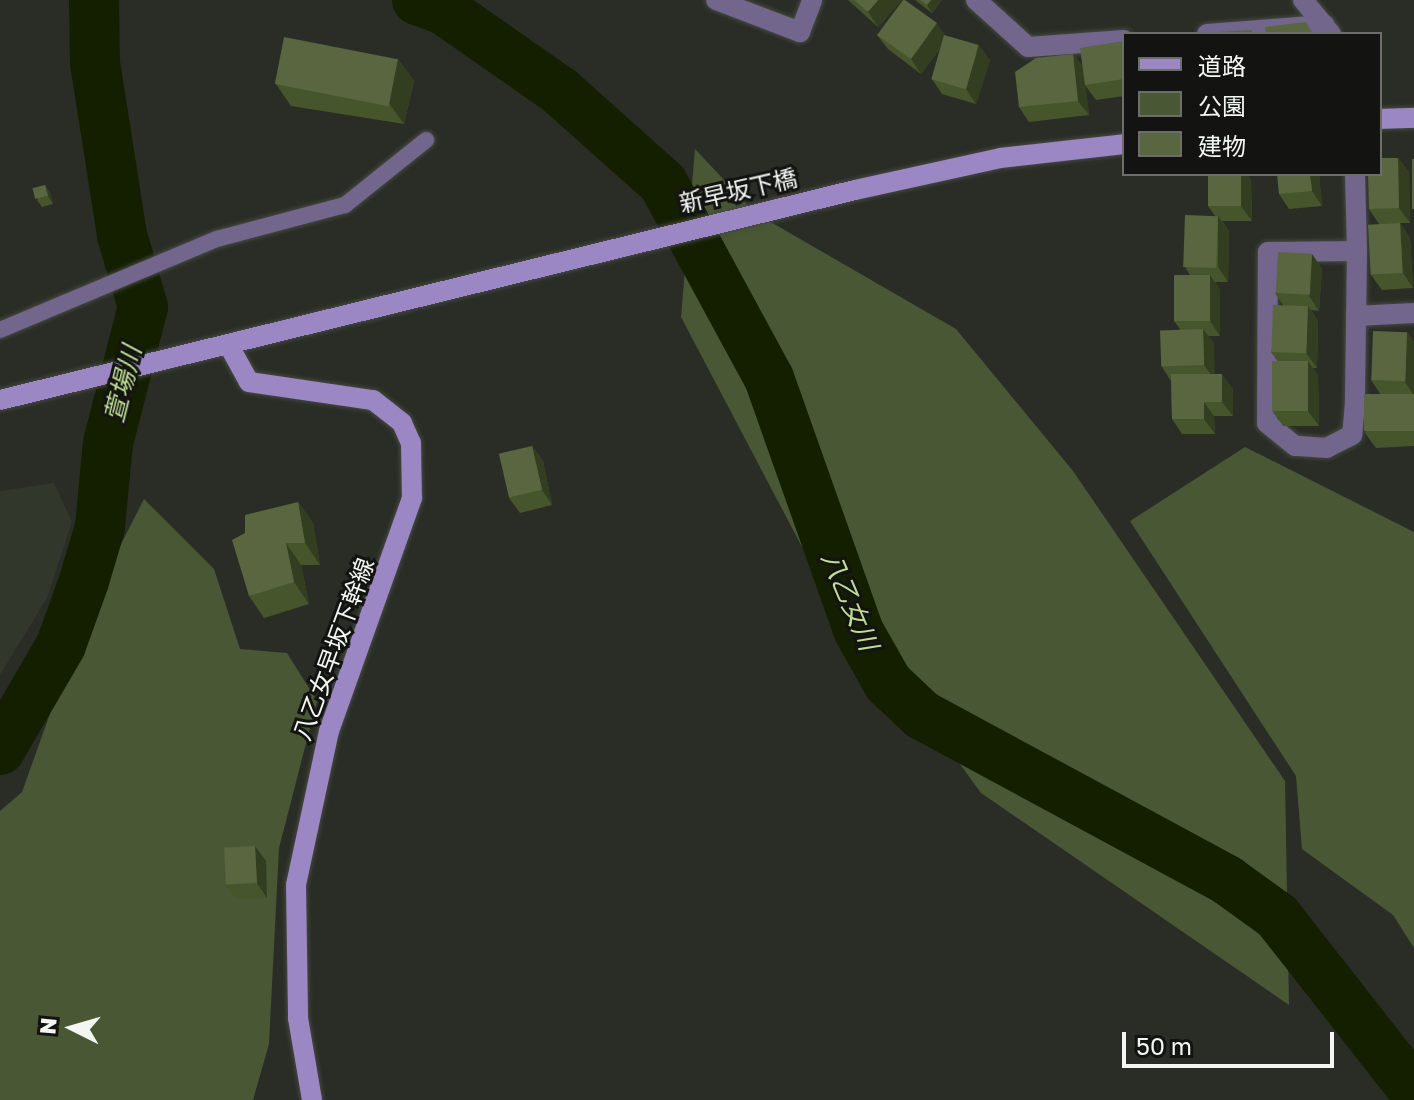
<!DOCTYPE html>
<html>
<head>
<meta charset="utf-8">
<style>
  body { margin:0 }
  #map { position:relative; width:1414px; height:1100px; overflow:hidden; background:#2a2d26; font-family:"Golos Text","Noto Sans JP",sans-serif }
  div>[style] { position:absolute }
  .built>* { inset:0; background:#31372a }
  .green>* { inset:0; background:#495735 }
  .river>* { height:50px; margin:-25px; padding:0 25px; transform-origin:25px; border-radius:25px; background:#141f00 }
  .roads { filter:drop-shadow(0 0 2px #464942) drop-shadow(0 0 2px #464942) }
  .lane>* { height:16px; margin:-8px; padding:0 8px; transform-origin:8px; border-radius:8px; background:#72668c }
  .street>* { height:20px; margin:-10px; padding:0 10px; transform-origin:10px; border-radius:10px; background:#72668c }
  .secondary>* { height:20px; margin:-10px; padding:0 10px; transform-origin:10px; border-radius:10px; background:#9a87c3 }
  .wall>* { inset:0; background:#46552b }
  .shaded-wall>* { inset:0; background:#333e20 }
  .building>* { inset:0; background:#596640; transform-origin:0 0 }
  span { translate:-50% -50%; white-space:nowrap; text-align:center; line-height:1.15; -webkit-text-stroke:6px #131411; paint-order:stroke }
  .street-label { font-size:24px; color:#f3f6f1 }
  .water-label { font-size:26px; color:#bfdd93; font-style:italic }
  .legend { position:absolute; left:1122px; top:32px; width:260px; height:144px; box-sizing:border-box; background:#131411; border:2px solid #6d6e6b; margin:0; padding:10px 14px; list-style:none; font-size:24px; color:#f3f6f1 }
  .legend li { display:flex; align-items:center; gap:16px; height:40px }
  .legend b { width:40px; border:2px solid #6d6e6b }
  .north { position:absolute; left:32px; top:988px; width:80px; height:80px; -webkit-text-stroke:6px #131411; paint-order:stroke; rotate:275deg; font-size:22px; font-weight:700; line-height:32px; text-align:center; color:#f3f6f1 }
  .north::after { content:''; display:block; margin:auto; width:28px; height:36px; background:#f3f6f1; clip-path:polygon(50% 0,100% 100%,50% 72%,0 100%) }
  .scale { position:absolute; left:1122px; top:1032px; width:212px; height:36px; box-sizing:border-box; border:4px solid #f3f6f1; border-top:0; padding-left:10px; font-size:24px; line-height:28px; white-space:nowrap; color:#f3f6f1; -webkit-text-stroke:6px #131411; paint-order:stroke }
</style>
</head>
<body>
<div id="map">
  <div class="built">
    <i style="clip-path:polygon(54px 483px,72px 522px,47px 598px,0 675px,0 491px)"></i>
  </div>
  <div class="green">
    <i style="clip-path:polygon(695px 149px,755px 213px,956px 329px,1073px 471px,1285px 781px,1289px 1005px,981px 793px,801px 545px,681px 317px)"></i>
    <i style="clip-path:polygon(1245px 447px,1414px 532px,1414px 948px,1393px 915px,1302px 849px,1296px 776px,1130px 521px)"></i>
    <i style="clip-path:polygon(144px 499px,214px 569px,240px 649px,287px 653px,317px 701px,279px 848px,269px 1044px,253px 1100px,0 1100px,0 811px,22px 792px,86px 613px)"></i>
  </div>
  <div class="river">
    <i style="left:417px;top:0;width:29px;rotate:20deg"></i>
    <i style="left:444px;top:10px;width:141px;rotate:34.9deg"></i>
    <i style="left:560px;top:91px;width:138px;rotate:41.8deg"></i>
    <i style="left:663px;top:183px;width:222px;rotate:61.5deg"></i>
    <i style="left:769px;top:378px;width:267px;rotate:70.5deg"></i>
    <i style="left:858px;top:630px;width:61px;rotate:60.5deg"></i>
    <i style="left:888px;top:683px;width:47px;rotate:43.3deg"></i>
    <i style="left:922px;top:715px;width:347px;rotate:28.4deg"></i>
    <i style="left:1227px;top:880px;width:62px;rotate:35.8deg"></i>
    <i style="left:1277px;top:916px;width:222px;rotate:51.9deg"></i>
    <i style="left:0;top:750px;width:121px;rotate:-59.8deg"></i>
    <i style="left:61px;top:645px;width:68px;rotate:-70.2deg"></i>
    <i style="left:84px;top:581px;width:56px;rotate:-73.5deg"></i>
    <i style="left:100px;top:527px;width:84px;rotate:-84.6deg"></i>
    <i style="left:108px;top:443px;width:140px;rotate:-75.6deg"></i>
    <i style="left:143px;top:307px;width:75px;rotate:-106.3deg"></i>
    <i style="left:122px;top:235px;width:174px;rotate:-98.9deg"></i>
    <i style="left:95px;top:63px;width:63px;rotate:-90.9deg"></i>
  </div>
  <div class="roads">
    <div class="lane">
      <i style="left:0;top:330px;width:235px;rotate:-22.8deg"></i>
      <i style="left:217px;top:239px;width:132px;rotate:-14.9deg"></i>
      <i style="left:345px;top:205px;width:104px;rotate:-38.7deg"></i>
    </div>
    <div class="street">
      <i style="left:716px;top:0;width:90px;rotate:20.9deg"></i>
      <i style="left:800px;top:32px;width:34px;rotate:-69deg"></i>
      <i style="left:976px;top:0;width:70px;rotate:42.1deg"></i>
      <i style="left:1028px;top:47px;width:96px;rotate:-4.2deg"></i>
      <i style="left:1303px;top:0;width:44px;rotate:50.5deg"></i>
      <i style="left:1207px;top:34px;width:118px;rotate:-4.4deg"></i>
      <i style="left:1355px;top:174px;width:77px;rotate:88.5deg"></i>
      <i style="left:1357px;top:251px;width:152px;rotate:90.8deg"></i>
      <i style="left:1355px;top:403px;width:32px;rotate:95deg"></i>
      <i style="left:1352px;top:435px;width:28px;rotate:153deg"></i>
      <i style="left:1327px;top:448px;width:32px;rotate:-176deg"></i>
      <i style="left:1295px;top:446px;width:36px;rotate:-141deg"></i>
      <i style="left:1267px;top:423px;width:171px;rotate:-89.7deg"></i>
      <i style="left:1268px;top:252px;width:89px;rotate:-0.6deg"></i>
      <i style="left:1356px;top:316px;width:58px;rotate:-3deg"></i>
    </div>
    <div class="secondary">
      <i style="left:1380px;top:119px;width:34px;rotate:-2deg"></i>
      <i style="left:228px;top:344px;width:43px;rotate:61.1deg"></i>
      <i style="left:249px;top:382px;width:125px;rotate:8.3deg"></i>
      <i style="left:373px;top:400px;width:37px;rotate:38deg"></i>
      <i style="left:402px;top:423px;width:22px;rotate:66deg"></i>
      <i style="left:411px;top:443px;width:55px;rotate:89deg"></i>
      <i style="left:412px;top:498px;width:247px;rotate:109.6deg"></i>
      <i style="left:329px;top:731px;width:157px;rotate:102.1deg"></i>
      <i style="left:296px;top:885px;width:133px;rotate:89.1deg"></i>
      <i style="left:298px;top:1018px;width:83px;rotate:80.3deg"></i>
      <i style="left:0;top:400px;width:880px;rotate:-13.8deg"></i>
      <i style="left:855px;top:190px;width:148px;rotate:-12.4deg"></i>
      <i style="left:1000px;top:158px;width:125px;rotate:-6.4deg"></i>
    </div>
  </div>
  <div class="wall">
    <i style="clip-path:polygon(848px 0,902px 0,878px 27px)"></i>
    <i style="clip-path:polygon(915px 0,942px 0,932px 13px)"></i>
    <i style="clip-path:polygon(877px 35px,945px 35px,990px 60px,976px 104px,942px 94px,932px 79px,941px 47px,921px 74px,888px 49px)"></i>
    <i style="clip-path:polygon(1124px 41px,1124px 96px,1096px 100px,1085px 85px,1089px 115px,1029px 122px,1019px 107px,1073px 54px,1083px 67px)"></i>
    <i style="clip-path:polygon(398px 59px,414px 81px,404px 124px,291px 106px,276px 84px)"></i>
    <i style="clip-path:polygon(1398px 158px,1409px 172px,1410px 223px,1400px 223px,1410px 238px,1413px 288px,1382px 290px,1371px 275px,1379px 224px,1369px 209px)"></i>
    <i style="clip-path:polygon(1208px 174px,1247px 174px,1251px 180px,1252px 221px,1222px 221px,1229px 231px,1228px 282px,1215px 282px,1220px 290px,1220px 336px,1208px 336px,1214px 343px,1214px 374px,1233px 389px,1233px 416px,1214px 416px,1215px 434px,1182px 434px,1172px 419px,1171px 381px,1162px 367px,1180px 329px,1174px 321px,1190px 275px,1185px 267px,1215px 216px,1208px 206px)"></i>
    <i style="clip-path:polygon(1319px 174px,1322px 206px,1289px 209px,1279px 194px)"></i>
    <i style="clip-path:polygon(45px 185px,50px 193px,53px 204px,42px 207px,37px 200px)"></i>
    <i style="clip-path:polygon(1312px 254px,1322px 269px,1319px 311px,1311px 310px,1318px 321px,1317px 368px,1313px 368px,1318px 376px,1319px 426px,1283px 426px,1273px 412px,1278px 362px,1271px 352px,1283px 305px,1275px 293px)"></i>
    <i style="clip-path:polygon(1407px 332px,1414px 342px,1414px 446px,1376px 448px,1365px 433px,1381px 395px,1371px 380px)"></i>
    <i style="clip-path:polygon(532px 446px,543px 461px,552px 505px,520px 513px,509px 498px)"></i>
    <i style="clip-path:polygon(298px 502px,313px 523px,320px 565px,301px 565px,309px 604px,264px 618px,249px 596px)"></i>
    <i style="clip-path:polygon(255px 846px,266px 861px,267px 898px,236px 899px,225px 884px)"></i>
  </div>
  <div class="shaded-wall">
    <i style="clip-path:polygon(878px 0,902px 0,878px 27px,868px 12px)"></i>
    <i style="clip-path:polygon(931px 0,942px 0,932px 13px,927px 5px)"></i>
    <i style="clip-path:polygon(937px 23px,947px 38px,921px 74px,911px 59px)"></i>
    <i style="clip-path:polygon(979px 45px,990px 60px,976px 104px,966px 89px)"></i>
    <i style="clip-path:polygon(1073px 54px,1084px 69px,1089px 115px,1078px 101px)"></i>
    <i style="clip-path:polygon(398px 59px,414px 81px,404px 124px,388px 102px)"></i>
    <i style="clip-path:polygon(1398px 158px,1409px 172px,1410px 223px,1399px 208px)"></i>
    <i style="clip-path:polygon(1241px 174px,1247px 174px,1251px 180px,1252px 221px,1241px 206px)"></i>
    <i style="clip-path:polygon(1310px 174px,1319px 174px,1322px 206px,1312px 191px)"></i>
    <i style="clip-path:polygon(45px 185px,50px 193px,53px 204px,48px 196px)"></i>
    <i style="clip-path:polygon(1218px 216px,1229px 231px,1228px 282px,1218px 267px)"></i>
    <i style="clip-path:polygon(1400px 223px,1410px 238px,1413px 288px,1403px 273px)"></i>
    <i style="clip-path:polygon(1312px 254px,1322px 269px,1319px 311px,1309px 296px)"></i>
    <i style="clip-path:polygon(1210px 275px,1220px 290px,1220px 336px,1210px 321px)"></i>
    <i style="clip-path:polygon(1308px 306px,1318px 321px,1317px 368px,1306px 353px)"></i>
    <i style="clip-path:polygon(1203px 329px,1214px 343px,1215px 380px,1204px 365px)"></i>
    <i style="clip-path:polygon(1407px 332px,1414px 342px,1414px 395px,1405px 382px)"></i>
    <i style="clip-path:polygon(1308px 361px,1318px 376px,1319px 426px,1308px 411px)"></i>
    <i style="clip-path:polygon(1222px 374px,1233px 389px,1233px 416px,1222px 402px)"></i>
    <i style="clip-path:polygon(1204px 402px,1214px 416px,1215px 434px,1204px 419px)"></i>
    <i style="clip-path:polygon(532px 446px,543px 461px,552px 505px,542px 490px)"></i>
    <i style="clip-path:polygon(298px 502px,313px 523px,320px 565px,305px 543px)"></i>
    <i style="clip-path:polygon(286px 543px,301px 565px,309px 604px,294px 582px)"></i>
    <i style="clip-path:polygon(255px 846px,266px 861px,267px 898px,257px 883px)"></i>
  </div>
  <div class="building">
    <i style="clip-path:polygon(854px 0,878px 0,868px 12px)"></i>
    <i style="clip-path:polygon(903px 0,905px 0,937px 23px,911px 59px,877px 35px)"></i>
    <i style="clip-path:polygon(920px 0,931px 0,927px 5px)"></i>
    <i style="clip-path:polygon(1306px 22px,1313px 34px,1266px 34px,1265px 27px)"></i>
    <i style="clip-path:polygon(1252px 30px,1252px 34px,1202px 34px,1202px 33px)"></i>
    <i style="left:944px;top:35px;width:36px;height:46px;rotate:16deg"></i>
    <i style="left:284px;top:37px;width:116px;height:48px;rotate:11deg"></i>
    <i style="clip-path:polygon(1124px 41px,1124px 79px,1085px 85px,1080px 48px)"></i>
    <i style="clip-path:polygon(1073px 54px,1078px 101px,1019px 107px,1015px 72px,1036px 58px)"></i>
    <i style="clip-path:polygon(1380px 158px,1398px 158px,1399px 208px,1369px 209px,1368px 174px,1380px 174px)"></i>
    <i style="left:1412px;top:159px;width:2px;height:50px"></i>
    <i style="left:1208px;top:174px;width:33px;height:32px"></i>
    <i style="clip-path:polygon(1277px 174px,1310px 174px,1312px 191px,1279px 194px)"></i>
    <i style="left:45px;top:185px;width:11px;height:13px;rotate:75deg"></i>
    <i style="left:1185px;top:215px;width:33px;height:52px;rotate:2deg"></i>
    <i style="left:1400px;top:223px;width:50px;height:32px;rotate:87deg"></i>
    <i style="left:1278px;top:252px;width:34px;height:41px;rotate:3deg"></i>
    <i style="left:1174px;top:275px;width:36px;height:46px"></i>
    <i style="left:1273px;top:305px;width:35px;height:47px;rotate:2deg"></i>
    <i style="left:1203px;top:329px;width:36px;height:43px;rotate:88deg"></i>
    <i style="left:1373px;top:331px;width:34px;height:49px;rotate:2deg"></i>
    <i style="left:1308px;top:361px;width:50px;height:36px;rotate:90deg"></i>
    <i style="clip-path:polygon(1171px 374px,1222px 374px,1222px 402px,1204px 402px,1204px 419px,1172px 419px)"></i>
    <i style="left:1414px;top:394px;width:37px;height:50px;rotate:90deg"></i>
    <i style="left:532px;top:446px;width:45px;height:34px;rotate:77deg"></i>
    <i style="clip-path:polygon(298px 502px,305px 543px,286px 543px,294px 582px,249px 596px,232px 540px,245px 533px,245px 515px)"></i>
    <i style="left:255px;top:846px;width:37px;height:31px;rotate:87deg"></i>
  </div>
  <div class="street-label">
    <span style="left:738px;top:190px;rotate:-13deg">新早坂下橋</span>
    <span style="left:333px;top:649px;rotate:-70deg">八乙女早坂下幹線</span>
  </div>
  <div class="water-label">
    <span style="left:123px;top:384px;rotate:-76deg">萱場川</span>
    <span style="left:850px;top:601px;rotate:67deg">八乙女川</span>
  </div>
  <ul class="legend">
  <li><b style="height:10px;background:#9a87c3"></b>道路</li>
  <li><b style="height:22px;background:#495735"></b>公園</li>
  <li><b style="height:22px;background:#596640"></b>建物</li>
  </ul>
  <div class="north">N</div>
  <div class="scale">50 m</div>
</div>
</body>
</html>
